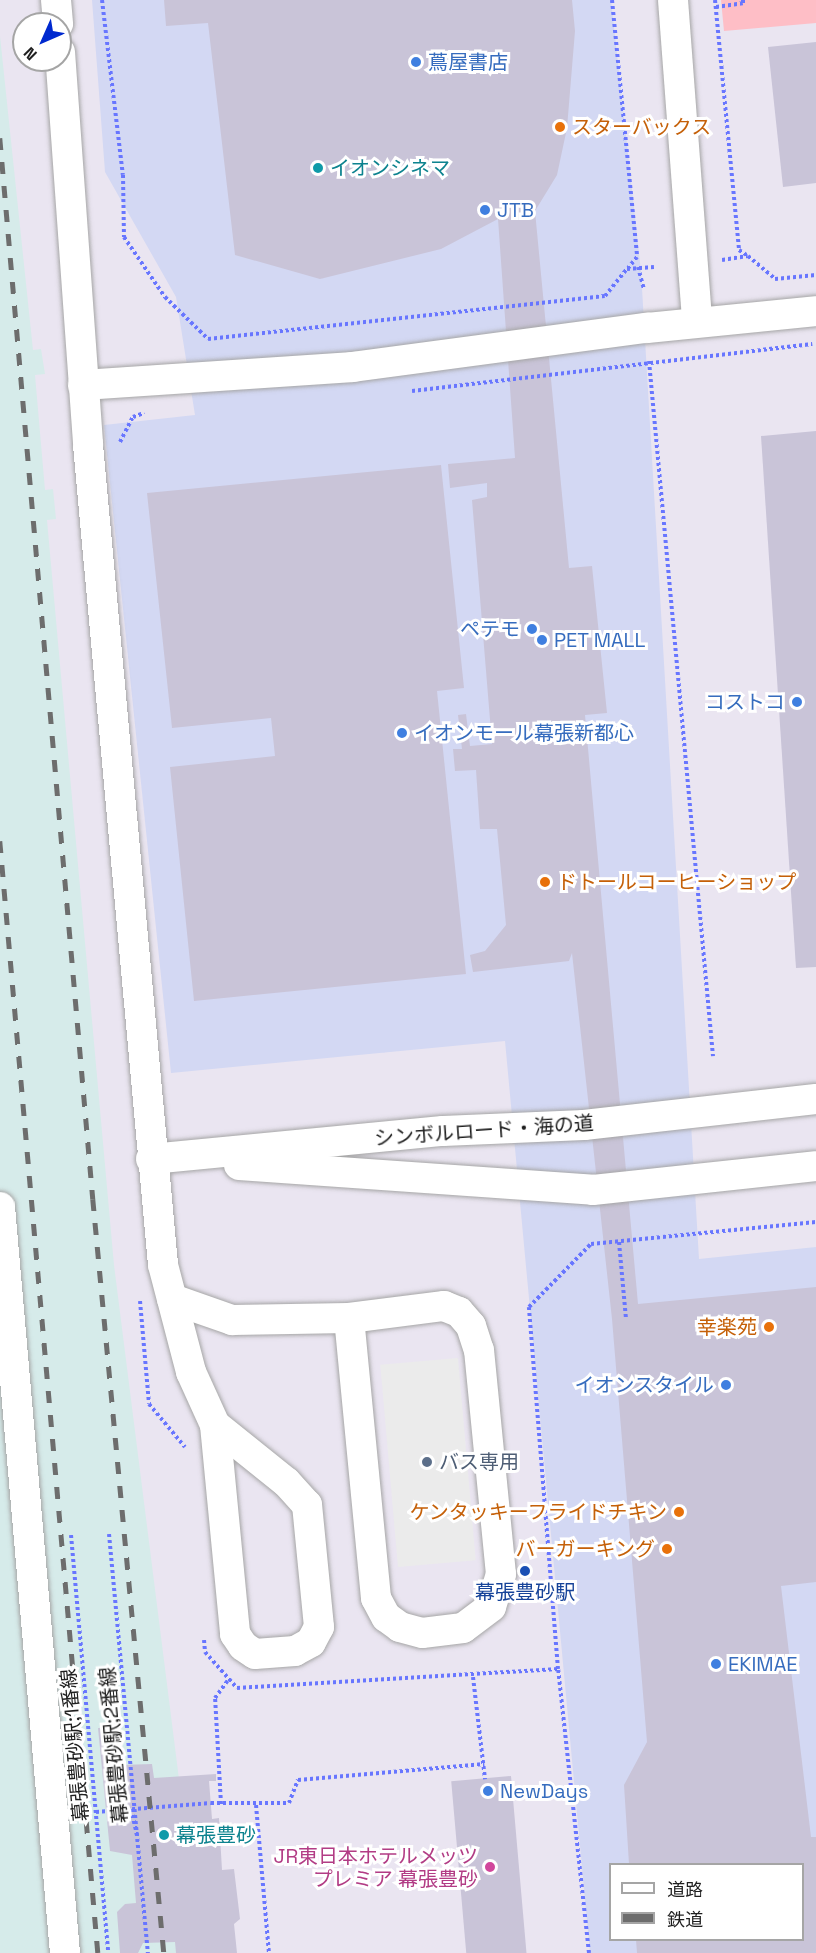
<!DOCTYPE html>
<html>
<head>
<meta charset="utf-8">
<style>
  body { margin:0 }
  #map { position:relative; width:816px; height:1953px; overflow:hidden; background:#eae5f1; font-family:"Space Grotesk","Noto Sans JP",sans-serif }
  div>[style] { position:absolute }
  .commercial>* { inset:0; background:#d3d8f3 }
  .industrial>* { inset:0; background:#d6ebea }
  .park>* { inset:0; background:#febec6 }
  .parking>* { inset:0; background:#ebebeb; transform-origin:0 0 }
  .building>* { inset:0; background:#c9c4d8; transform-origin:0 0 }
  .path>* { height:4px; margin-top:-2px; transform-origin:0; background:repeating-linear-gradient(90deg,#6876ff 0 3px,transparent 0 6px) }
  .roads { filter:drop-shadow(0 0 2px #a6a6a6) drop-shadow(0 0 2px #a6a6a6) }
  .minor>* { height:30px; margin:-15px; padding:0 15px; transform-origin:15px; border-radius:15px; background:#fff }
  .rail>* { height:4.5px; margin-top:-2.25px; transform-origin:0; background:repeating-linear-gradient(90deg,#6d6d6d 0 12px,transparent 0 24px) }
  .path-bridge>* { height:4px; margin-top:-2px; transform-origin:0; background:repeating-linear-gradient(90deg,#6876ff 0 3px,transparent 0 6px) }
  .dots>* { width:16px; height:16px; translate:-50% -50%; box-sizing:border-box; border:3px solid #fff; border-radius:50% }
  span { translate:-50% -50%; white-space:nowrap; text-align:center; line-height:1.15; -webkit-text-stroke:6px #fff; paint-order:stroke }
  .shop-label { font-size:20px; color:#366cbe }
  .left { translate:0 -50%; text-align:left }
  .right { translate:-100% -50%; text-align:right }
  .food-label { font-size:20px; color:#c56008 }
  .culture-label { font-size:20px; color:#0d838f }
  .street-label { font-size:20px; color:#1f1f1f }
  .service-label { font-size:20px; color:#4e5e75 }
  .transit-label { font-size:20px; color:#164399 }
  .hotel-label { font-size:20px; color:#b23c85 }
  .legend { position:absolute; left:609px; top:1863px; width:195px; height:78px; box-sizing:border-box; background:#fff; border:2px solid #a5a5a5; margin:0; padding:8px 10px; list-style:none; font-size:18px; color:#1f1f1f }
  .legend li { display:flex; align-items:center; gap:12px; height:30px }
  .legend b { width:30px; border:2px solid #a5a5a5 }
  .north { position:absolute; left:12px; top:12px; width:60px; height:60px; box-sizing:border-box; background:#fff; border:2px solid #a5a5a5; border-radius:50%; rotate:225deg; font-size:16px; font-weight:700; line-height:24px; text-align:center; color:#1f1f1f }
  .north::after { content:''; display:block; margin:auto; width:21px; height:27px; background:#0029cf; clip-path:polygon(50% 0,100% 100%,50% 72%,0 100%) }
</style>
</head>
<body>
<div id="map">
  <div class="commercial">
    <i style="clip-path:polygon(evenodd,92px 0,611px 0,641px 271px,699px 1259px,816px 1247px,816px 1953px,590px 1953px,505px 1041px,171px 1073px,104px 425px,195px 415px,176px 297px,105px 172px,92px 0,610px 1864px,802px 1864px,802px 1940px,610px 1940px,610px 1864px)"></i>
  </div>
  <div class="industrial">
    <i style="clip-path:polygon(0 36px,33px 350px,41px 349px,45px 374px,35px 375px,45px 490px,53px 489px,56px 519px,47px 520px,114px 1265px,201px 1953px,0 1953px)"></i>
  </div>
  <div class="park">
    <i style="clip-path:polygon(721px 0,816px 0,816px 23px,724px 31px)"></i>
  </div>
  <div class="parking">
    <i style="left:458px;top:1358px;width:203px;height:78px;rotate:85deg"></i>
  </div>
  <div class="building">
    <i style="clip-path:polygon(164px 0,572px 0,575px 31px,567px 128px,557px 175px,535px 211px,569px 568px,592px 566px,607px 713px,585px 715px,638px 1304px,816px 1287px,816px 1582px,781px 1586px,811px 1837px,816px 1837px,816px 1953px,637px 1953px,636px 1940px,802px 1940px,802px 1864px,629px 1864px,624px 1785px,647px 1742px,612px 1319px,572px 953px,569px 961px,473px 972px,470px 955px,485px 951px,506px 925px,497px 829px,480px 829px,476px 770px,455px 771px,453px 749px,462px 749px,458px 715px,466px 714px,470px 746px,492px 744px,472px 500px,487px 497px,487px 483px,450px 488px,448px 464px,515px 458px,498px 219px,441px 249px,320px 279px,235px 255px,208px 23px,166px 26px)"></i>
    <i style="clip-path:polygon(816px 42px,816px 183px,783px 187px,768px 47px)"></i>
    <i style="clip-path:polygon(816px 431px,816px 967px,796px 968px,761px 436px)"></i>
    <i style="clip-path:polygon(441px 465px,464px 688px,437px 691px,466px 974px,194px 1001px,170px 767px,275px 756px,271px 718px,172px 728px,147px 493px)"></i>
    <i style="clip-path:polygon(98px 1728px,117px 1728px,120px 1765px,152px 1764px,154px 1778px,216px 1774px,216px 1781px,209px 1781px,212px 1819px,219px 1818px,222px 1870px,234px 1869px,240px 1919px,234px 1924px,237px 1953px,176px 1953px,175px 1942px,143px 1943px,138px 1953px,120px 1953px,117px 1912px,125px 1904px,136px 1903px,132px 1855px,110px 1851px)"></i>
    <i style="left:511px;top:1776px;width:178px;height:60px;rotate:85deg"></i>
  </div>
  <div class="path">
    <i style="left:102px;top:0;width:176px;rotate:83.2deg"></i>
    <i style="left:123px;top:175px;width:62px;rotate:89.1deg"></i>
    <i style="left:124px;top:237px;width:73px;rotate:55.7deg"></i>
    <i style="left:165px;top:297px;width:60px;rotate:44.3deg"></i>
    <i style="left:208px;top:339px;width:399px;rotate:-6.2deg"></i>
    <i style="left:605px;top:296px;width:35px;rotate:-51deg"></i>
    <i style="left:627px;top:269px;width:27px;rotate:-4deg"></i>
    <i style="left:612px;top:0;width:258px;rotate:84.4deg"></i>
    <i style="left:637px;top:257px;width:14px;rotate:129deg"></i>
    <i style="left:715px;top:0;width:251px;rotate:84.5deg"></i>
    <i style="left:739px;top:250px;width:11px;rotate:34deg"></i>
    <i style="left:716px;top:7px;width:27px;rotate:-8deg"></i>
    <i style="left:743px;top:3px;width:3px;rotate:-90deg"></i>
    <i style="left:722px;top:260px;width:26px;rotate:-9deg"></i>
    <i style="left:748px;top:256px;width:35px;rotate:40deg"></i>
    <i style="left:775px;top:279px;width:41px;rotate:-5.6deg"></i>
    <i style="left:638px;top:267px;width:23px;rotate:75deg"></i>
    <i style="left:649px;top:361px;width:698px;rotate:84.74deg"></i>
    <i style="left:412px;top:391px;width:403px;rotate:-6.7deg"></i>
    <i style="left:120px;top:442px;width:28px;rotate:-63deg"></i>
    <i style="left:133px;top:417px;width:12px;rotate:-20deg"></i>
    <i style="left:619px;top:1242px;width:77px;rotate:84.8deg"></i>
    <i style="left:140px;top:1301px;width:103px;rotate:85deg"></i>
    <i style="left:149px;top:1404px;width:56px;rotate:50.1deg"></i>
    <i style="left:71px;top:1535px;width:420px;rotate:84.9deg"></i>
    <i style="left:204px;top:1640px;width:12px;rotate:85deg"></i>
    <i style="left:205px;top:1652px;width:48px;rotate:48.4deg"></i>
    <i style="left:237px;top:1688px;width:322px;rotate:-3.4deg"></i>
    <i style="left:473px;top:1677px;width:103px;rotate:83.3deg"></i>
    <i style="left:221px;top:1804px;width:106px;rotate:-93.2deg"></i>
    <i style="left:215px;top:1698px;width:24px;rotate:-54deg"></i>
    <i style="left:256px;top:1805px;width:149px;rotate:85deg"></i>
    <i style="left:131px;top:1809px;width:28px;rotate:77deg"></i>
    <i style="left:96px;top:1812px;width:115px;rotate:-4.5deg"></i>
    <i style="left:211px;top:1803px;width:78px"></i>
    <i style="left:289px;top:1803px;width:25px;rotate:-69deg"></i>
    <i style="left:298px;top:1780px;width:187px;rotate:-4.9deg"></i>
    <i style="left:589px;top:1953px;width:286px;rotate:-96.2deg"></i>
    <i style="left:558px;top:1669px;width:363px;rotate:-94.6deg"></i>
    <i style="left:529px;top:1307px;width:88px;rotate:-45.5deg"></i>
    <i style="left:591px;top:1244px;width:226px;rotate:-5.6deg"></i>
  </div>
  <div class="roads">
    <div class="minor">
      <i style="left:56px;top:0;width:24px;rotate:85deg"></i>
      <i style="left:673px;top:0;width:323px;rotate:85.7deg"></i>
      <i style="left:60px;top:52px;width:394px;rotate:85.9deg"></i>
      <i style="left:88px;top:445px;width:823px;rotate:84.77deg"></i>
      <i style="left:163px;top:1265px;width:111px;rotate:75.3deg"></i>
      <i style="left:191px;top:1372px;width:58px;rotate:65.6deg"></i>
      <i style="left:215px;top:1425px;width:210px;rotate:84.5deg"></i>
      <i style="left:235px;top:1634px;width:14px;rotate:56deg"></i>
      <i style="left:243px;top:1646px;width:14px;rotate:34deg"></i>
      <i style="left:255px;top:1654px;width:40px;rotate:-4.3deg"></i>
      <i style="left:295px;top:1651px;width:18px;rotate:-29deg"></i>
      <i style="left:311px;top:1642px;width:17px;rotate:-62deg"></i>
      <i style="left:319px;top:1627px;width:123px;rotate:-95.6deg"></i>
      <i style="left:307px;top:1505px;width:31px;rotate:-132deg"></i>
      <i style="left:286px;top:1482px;width:91px;rotate:-141.2deg"></i>
      <i style="left:83px;top:385px;width:271px;rotate:-3.8deg"></i>
      <i style="left:353px;top:367px;width:297px;rotate:-7.6deg"></i>
      <i style="left:647px;top:328px;width:170px;rotate:-5.7deg"></i>
      <i style="left:151px;top:1159px;width:293px;rotate:-5.5deg"></i>
      <i style="left:443px;top:1131px;width:141px;rotate:-2.4deg"></i>
      <i style="left:584px;top:1125px;width:233px;rotate:-6.4deg"></i>
      <i style="left:239px;top:1165px;width:355px;rotate:4deg"></i>
      <i style="left:593px;top:1190px;width:224px;rotate:-6.1deg"></i>
      <i style="left:0;top:1207px;width:749px;rotate:85.02deg"></i>
      <i style="left:172px;top:1299px;width:64px;rotate:19.3deg"></i>
      <i style="left:232px;top:1320px;width:117px;rotate:-1deg"></i>
      <i style="left:349px;top:1318px;width:96px;rotate:-7.2deg"></i>
      <i style="left:444px;top:1306px;width:16px;rotate:22deg"></i>
      <i style="left:459px;top:1312px;width:18px;rotate:49deg"></i>
      <i style="left:471px;top:1326px;width:25px;rotate:72deg"></i>
      <i style="left:479px;top:1350px;width:225px;rotate:84.4deg"></i>
      <i style="left:501px;top:1574px;width:34px;rotate:107deg"></i>
      <i style="left:491px;top:1607px;width:35px;rotate:143deg"></i>
      <i style="left:463px;top:1628px;width:41px;rotate:173deg"></i>
      <i style="left:422px;top:1633px;width:23px;rotate:-165deg"></i>
      <i style="left:400px;top:1627px;width:17px;rotate:-144deg"></i>
      <i style="left:386px;top:1617px;width:21px;rotate:-118deg"></i>
      <i style="left:376px;top:1598px;width:281px;rotate:-95.5deg"></i>
    </div>
  </div>
  <div class="rail">
    <i style="left:0;top:138px;width:1065px;rotate:84.99deg"></i>
    <i style="left:93px;top:1199px;width:757px;rotate:84.62deg"></i>
    <i style="left:0;top:841px;width:1116px;rotate:84.96deg"></i>
  </div>
  <div class="path-bridge">
    <i style="left:109px;top:1534px;width:421px;rotate:84.7deg"></i>
  </div>
  <div class="dots">
    <i style="left:416px;top:62px;background:#3f7fe0"></i>
    <i style="left:560px;top:127px;background:#e8710a"></i>
    <i style="left:318px;top:168px;background:#0f9aa8"></i>
    <i style="left:485px;top:210px;background:#3f7fe0"></i>
    <i style="left:532px;top:629px;background:#3f7fe0"></i>
    <i style="left:542px;top:640px;background:#3f7fe0"></i>
    <i style="left:797px;top:702px;background:#3f7fe0"></i>
    <i style="left:402px;top:733px;background:#3f7fe0"></i>
    <i style="left:545px;top:882px;background:#e8710a"></i>
    <i style="left:769px;top:1327px;background:#e8710a"></i>
    <i style="left:726px;top:1385px;background:#3f7fe0"></i>
    <i style="left:427px;top:1462px;background:#5c6f8a"></i>
    <i style="left:679px;top:1512px;background:#e8710a"></i>
    <i style="left:667px;top:1549px;background:#e8710a"></i>
    <i style="left:525px;top:1571px;background:#1a4fb4"></i>
    <i style="left:716px;top:1664px;background:#3f7fe0"></i>
    <i style="left:488px;top:1791px;background:#3f7fe0"></i>
    <i style="left:164px;top:1835px;background:#0f9aa8"></i>
    <i style="left:490px;top:1867px;background:#d1479c"></i>
  </div>
  <div class="shop-label">
    <span class="left" style="left:428px;top:62px">蔦屋書店</span>
    <span class="left" style="left:497px;top:210px">JTB</span>
    <span class="right" style="left:520px;top:629px">ペテモ</span>
    <span class="left" style="left:554px;top:640px">PET MALL</span>
    <span class="right" style="left:785px;top:702px">コストコ</span>
    <span class="left" style="left:414px;top:733px">イオンモール幕張新都心</span>
    <span class="right" style="left:714px;top:1385px">イオンスタイル</span>
    <span class="left" style="left:728px;top:1664px">EKIMAE</span>
    <span class="left" style="left:500px;top:1791px">NewDays</span>
  </div>
  <div class="food-label">
    <span class="left" style="left:572px;top:127px">スターバックス</span>
    <span class="left" style="left:557px;top:882px">ドトールコーヒーショップ</span>
    <span class="right" style="left:757px;top:1327px">幸楽苑</span>
    <span class="right" style="left:667px;top:1512px">ケンタッキーフライドチキン</span>
    <span class="right" style="left:655px;top:1549px">バーガーキング</span>
  </div>
  <div class="culture-label">
    <span class="left" style="left:330px;top:168px">イオンシネマ</span>
    <span class="left" style="left:176px;top:1835px">幕張豊砂</span>
  </div>
  <div class="street-label">
    <span style="left:484px;top:1131px;rotate:-4deg">シンボルロード・海の道</span>
    <span style="left:75px;top:1745px;rotate:-95deg">幕張豊砂駅;1番線</span>
    <span style="left:114px;top:1745px;rotate:-95deg">幕張豊砂駅;2番線</span>
  </div>
  <div class="service-label">
    <span class="left" style="left:439px;top:1462px">バス専用</span>
  </div>
  <div class="transit-label">
    <span style="left:525px;top:1592px">幕張豊砂駅</span>
  </div>
  <div class="hotel-label">
    <span class="right" style="left:478px;top:1868px">JR東日本ホテルメッツ<br>プレミア 幕張豊砂</span>
  </div>
  <ul class="legend">
  <li><b style="height:8px;background:#fff"></b>道路</li>
  <li><b style="height:8px;background:#6d6d6d"></b>鉄道</li>
  </ul>
  <div class="north">N</div>
</div>
</body>
</html>
